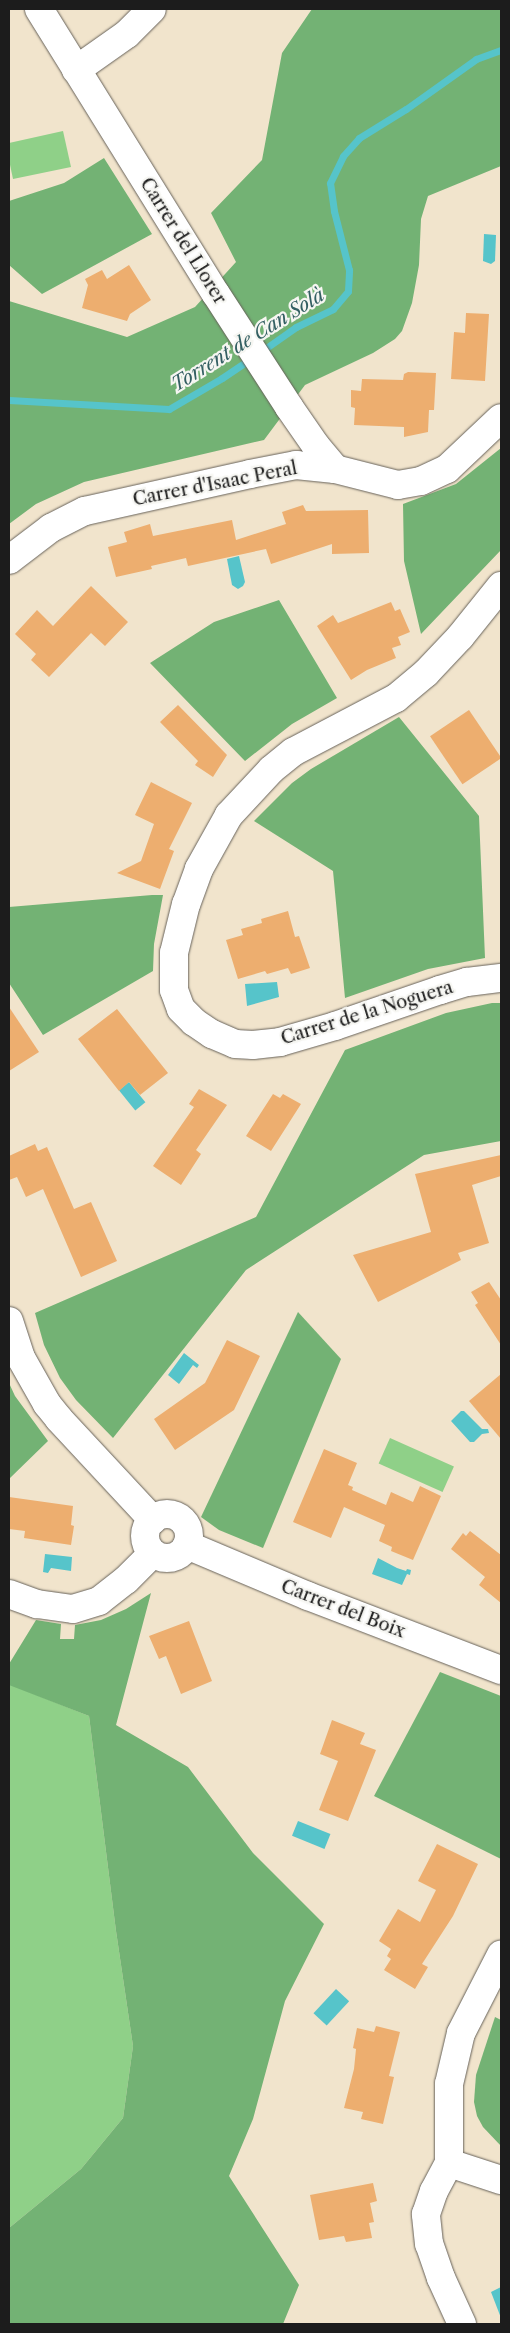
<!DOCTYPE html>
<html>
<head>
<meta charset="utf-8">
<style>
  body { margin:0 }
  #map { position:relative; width:510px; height:2333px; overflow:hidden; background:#f1e4cc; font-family:"Libre Caslon Text",serif }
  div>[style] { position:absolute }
  .green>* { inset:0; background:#8fd088; transform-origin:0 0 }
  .forest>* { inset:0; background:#73b274 }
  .water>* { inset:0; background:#56c4ca; transform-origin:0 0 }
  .stream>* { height:7px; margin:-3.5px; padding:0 3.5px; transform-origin:3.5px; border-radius:3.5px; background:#56c4ca }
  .building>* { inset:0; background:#edae6f; transform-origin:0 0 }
  .roads { filter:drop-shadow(0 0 1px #67625a) drop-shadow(0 0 1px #67625a) }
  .minor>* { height:28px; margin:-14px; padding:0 14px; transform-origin:14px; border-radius:14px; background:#fff }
  .minor>.ring { margin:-14px; padding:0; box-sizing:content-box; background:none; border:28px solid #fff; border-radius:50% }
  span { translate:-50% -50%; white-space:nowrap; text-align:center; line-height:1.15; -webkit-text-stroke:4.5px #f6f6f2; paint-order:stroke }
  .street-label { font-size:18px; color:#1c1c1c }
  .water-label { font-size:19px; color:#335f62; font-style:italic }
  .frame { position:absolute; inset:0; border:10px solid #1c1c1c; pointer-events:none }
</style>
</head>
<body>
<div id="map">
  <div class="green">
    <i style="clip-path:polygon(63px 131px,71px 167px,13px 179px,9px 160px,9px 143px)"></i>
    <i style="left:390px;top:1438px;width:70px;height:28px;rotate:24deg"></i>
    <i style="clip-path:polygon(9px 1684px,89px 1716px,116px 1931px,133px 2046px,123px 2118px,81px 2169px,9px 2228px)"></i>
  </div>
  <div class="forest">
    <i style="clip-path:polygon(312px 9px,501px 9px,501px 166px,428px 196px,421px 219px,419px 265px,412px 303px,402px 331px,395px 339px,373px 353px,305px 385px,264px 440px,84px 482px,36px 504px,9px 524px,9px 301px,127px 337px,195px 307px,236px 262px,211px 213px,262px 160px,282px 53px)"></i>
    <i style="clip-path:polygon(104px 158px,152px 234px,42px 294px,9px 265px,9px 201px,64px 183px)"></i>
    <i style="clip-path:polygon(501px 448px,501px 550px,421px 634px,404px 561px,403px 504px,456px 484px)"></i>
    <i style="clip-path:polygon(279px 600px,337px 698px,292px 724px,245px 761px,150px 663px,214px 622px)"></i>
    <i style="clip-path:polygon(399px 717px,479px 816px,485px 958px,428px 969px,345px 998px,333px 871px,254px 821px,292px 783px,311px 769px)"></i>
    <i style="clip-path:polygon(152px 895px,163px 895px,154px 944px,153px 971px,43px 1035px,9px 983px,9px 907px)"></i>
    <i style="clip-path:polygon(492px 1003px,501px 1003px,501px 1141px,424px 1155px,246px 1270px,113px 1438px,76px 1400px,60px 1378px,44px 1345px,35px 1313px,256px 1217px,345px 1050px,446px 1013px)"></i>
    <i style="clip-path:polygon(298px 1312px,341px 1359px,263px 1548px,219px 1530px,201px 1517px)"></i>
    <i style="clip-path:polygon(9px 1383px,15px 1396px,48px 1441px,9px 1479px)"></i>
    <i style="clip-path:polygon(151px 1593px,116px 1725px,188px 1767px,253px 1853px,324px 1924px,285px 2001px,253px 2119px,229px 2176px,299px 2285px,283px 2324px,9px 2324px,9px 2228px,81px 2169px,123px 2118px,133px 2046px,116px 1931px,89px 1716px,9px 1685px,9px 1664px,36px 1620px,61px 1624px,60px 1639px,74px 1639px,75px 1625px,101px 1620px,126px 1609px)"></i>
    <i style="clip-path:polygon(440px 1672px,501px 1696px,501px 1859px,374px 1796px)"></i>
    <i style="clip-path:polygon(495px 2017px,501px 2020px,501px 2146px,483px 2127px,477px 2116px,474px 2102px,476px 2075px)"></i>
  </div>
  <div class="water">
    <i style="clip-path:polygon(484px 234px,496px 235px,495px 261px,491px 264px,483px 261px)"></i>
    <i style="clip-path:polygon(239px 556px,245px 582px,243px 586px,238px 589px,232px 585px,227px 559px)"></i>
    <i style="clip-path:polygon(277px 982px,279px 997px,247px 1006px,245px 984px)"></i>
    <i style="left:129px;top:1082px;width:26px;height:13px;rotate:51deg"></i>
    <i style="clip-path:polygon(184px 1353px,199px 1365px,197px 1368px,193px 1365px,179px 1384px,168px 1375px)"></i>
    <i style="clip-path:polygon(461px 1411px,464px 1411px,482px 1429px,488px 1429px,489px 1433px,482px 1434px,474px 1442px,470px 1442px,451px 1421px)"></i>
    <i style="clip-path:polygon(45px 1554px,72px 1557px,71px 1571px,51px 1568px,48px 1573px,43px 1572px)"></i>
    <i style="clip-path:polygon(378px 1558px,397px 1568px,406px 1571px,407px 1569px,411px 1570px,410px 1575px,407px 1574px,402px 1585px,372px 1574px)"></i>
    <i style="left:298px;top:1821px;width:35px;height:16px;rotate:22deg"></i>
    <i style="left:336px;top:1989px;width:18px;height:33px;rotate:43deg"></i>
    <i style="clip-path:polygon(501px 2287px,501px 2318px,491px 2292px)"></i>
  </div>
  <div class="stream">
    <i style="left:259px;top:353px;width:45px;rotate:-35.1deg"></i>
    <i style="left:296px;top:327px;width:41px;rotate:-25.9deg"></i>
    <i style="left:333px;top:309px;width:23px;rotate:-50deg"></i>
    <i style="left:348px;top:291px;width:21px;rotate:-87deg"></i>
    <i style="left:349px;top:270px;width:61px;rotate:-104.3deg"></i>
    <i style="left:334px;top:211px;width:28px;rotate:-98deg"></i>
    <i style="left:330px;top:183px;width:30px;rotate:-64deg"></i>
    <i style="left:343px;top:156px;width:24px;rotate:-48deg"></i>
    <i style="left:359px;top:138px;width:55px;rotate:-31.7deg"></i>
    <i style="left:406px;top:109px;width:86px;rotate:-35.5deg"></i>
    <i style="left:476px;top:59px;width:27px;rotate:-20deg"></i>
    <i style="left:9px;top:400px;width:160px;rotate:3.2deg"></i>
    <i style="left:169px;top:409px;width:61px;rotate:-30.3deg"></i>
    <i style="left:222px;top:378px;width:34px;rotate:-34deg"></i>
  </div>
  <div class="building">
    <i style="clip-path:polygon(129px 265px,151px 300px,130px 314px,127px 321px,82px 308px,88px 285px,85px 279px,102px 270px,107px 279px)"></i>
    <i style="clip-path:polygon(466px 313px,489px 314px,485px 381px,451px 379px,454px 332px,465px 333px)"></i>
    <i style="clip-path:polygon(408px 372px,436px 373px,434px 410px,429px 410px,428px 432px,404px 437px,404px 427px,354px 425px,355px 408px,351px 407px,351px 390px,361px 391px,362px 379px,403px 380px,404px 374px)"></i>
    <i style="clip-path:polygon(303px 505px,306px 511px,368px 510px,369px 553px,332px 554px,332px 544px,271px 564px,266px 549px,188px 566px,186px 558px,151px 566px,152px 569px,116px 577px,108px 547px,127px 542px,124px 532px,150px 524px,153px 536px,232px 520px,236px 540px,286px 524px,282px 512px)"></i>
    <i style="clip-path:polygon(91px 586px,128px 622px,105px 646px,91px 633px,49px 677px,31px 660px,36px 654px,15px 634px,37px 610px,53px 626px)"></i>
    <i style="clip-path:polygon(391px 602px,395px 611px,400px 609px,410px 632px,398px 637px,401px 645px,392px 648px,396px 658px,367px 670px,351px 680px,317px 626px,333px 615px,338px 623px)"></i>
    <i style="clip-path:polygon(178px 705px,227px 755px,213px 777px,195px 765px,198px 761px,160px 722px)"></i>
    <i style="left:469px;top:710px;width:58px;height:47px;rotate:56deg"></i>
    <i style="clip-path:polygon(151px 782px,192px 803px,169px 849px,174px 851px,160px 889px,117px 873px,141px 861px,154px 824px,135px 815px)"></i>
    <i style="clip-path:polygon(288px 911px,295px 937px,299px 936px,310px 968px,291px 974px,288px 968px,267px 974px,265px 971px,238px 979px,226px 940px,243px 935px,241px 929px,262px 923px,261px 919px)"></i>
    <i style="clip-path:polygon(9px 1007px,39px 1052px,9px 1071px)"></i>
    <i style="clip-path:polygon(117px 1009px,168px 1073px,140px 1095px,129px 1082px,119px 1091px,78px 1039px)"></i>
    <i style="clip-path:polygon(199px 1089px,227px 1105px,196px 1150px,201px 1154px,181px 1185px,153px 1166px,194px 1107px,189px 1104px)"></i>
    <i style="clip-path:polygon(273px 1094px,280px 1098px,283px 1094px,301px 1104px,271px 1151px,246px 1136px)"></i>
    <i style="clip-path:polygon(35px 1144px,38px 1151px,47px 1147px,74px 1209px,91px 1202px,117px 1261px,81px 1277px,43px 1189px,26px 1197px,17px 1177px,9px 1180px,9px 1156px)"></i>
    <i style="clip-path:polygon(501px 1155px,501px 1176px,472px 1185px,489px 1243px,458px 1253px,461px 1260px,378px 1302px,353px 1255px,431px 1232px,415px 1174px)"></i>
    <i style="clip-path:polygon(489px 1282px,501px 1300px,501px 1345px,475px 1305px,478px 1303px,471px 1292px)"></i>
    <i style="clip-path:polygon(227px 1340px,260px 1356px,234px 1410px,175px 1450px,154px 1419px,205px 1383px)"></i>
    <i style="clip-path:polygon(501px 1374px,501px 1439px,469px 1401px)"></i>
    <i style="clip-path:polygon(324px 1449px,357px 1463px,348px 1485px,353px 1487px,352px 1490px,386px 1505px,391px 1492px,413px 1502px,420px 1486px,441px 1496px,413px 1560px,391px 1551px,392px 1547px,379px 1541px,385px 1525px,344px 1507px,331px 1538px,293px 1522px)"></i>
    <i style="clip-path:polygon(9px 1497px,73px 1506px,71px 1525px,74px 1526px,71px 1545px,24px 1538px,25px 1531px,9px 1529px)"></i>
    <i style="clip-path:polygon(470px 1531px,501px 1555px,501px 1603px,479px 1585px,485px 1577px,451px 1549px,463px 1533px,466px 1536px)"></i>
    <i style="clip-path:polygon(189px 1621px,212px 1681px,181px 1694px,166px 1656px,159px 1659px,149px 1636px)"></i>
    <i style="clip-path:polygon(332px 1720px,365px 1733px,360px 1744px,376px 1750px,348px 1821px,319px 1810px,338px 1761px,320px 1754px)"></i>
    <i style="clip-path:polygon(437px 1844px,478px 1864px,453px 1916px,422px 1964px,428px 1967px,415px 1989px,384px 1970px,391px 1959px,387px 1956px,391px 1949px,379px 1941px,398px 1909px,420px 1922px,436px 1890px,418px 1881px)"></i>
    <i style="clip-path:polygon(376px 2026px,400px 2032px,389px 2076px,394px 2077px,383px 2124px,361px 2119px,363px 2112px,344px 2108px,354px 2069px,356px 2049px,353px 2048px,357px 2028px,374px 2032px)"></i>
    <i style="clip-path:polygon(373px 2183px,377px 2201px,370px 2203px,374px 2222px,369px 2223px,372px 2238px,346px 2242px,344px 2236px,319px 2240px,310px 2195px)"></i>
  </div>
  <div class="roads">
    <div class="minor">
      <i style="left:39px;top:9px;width:335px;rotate:58.2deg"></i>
      <i style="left:216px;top:294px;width:135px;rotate:57.1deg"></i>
      <i style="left:289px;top:407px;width:47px;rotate:55.3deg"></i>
      <i style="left:316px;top:446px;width:30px;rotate:50deg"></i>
      <i style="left:76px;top:70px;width:62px;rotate:-35.2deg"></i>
      <i style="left:127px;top:34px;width:35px;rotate:-45deg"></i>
      <i style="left:9px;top:560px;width:53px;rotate:-37.3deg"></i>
      <i style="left:51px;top:528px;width:38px;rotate:-27deg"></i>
      <i style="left:85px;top:511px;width:169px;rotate:-12.6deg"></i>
      <i style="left:250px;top:474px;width:47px;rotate:-11.1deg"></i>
      <i style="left:296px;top:465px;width:39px;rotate:6deg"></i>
      <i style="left:335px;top:469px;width:65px;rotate:14.3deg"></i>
      <i style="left:398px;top:485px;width:23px;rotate:-10deg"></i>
      <i style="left:421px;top:481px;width:29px;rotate:-25deg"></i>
      <i style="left:447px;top:469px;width:74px;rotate:-43.4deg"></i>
      <i style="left:501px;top:586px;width:65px;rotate:128.8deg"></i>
      <i style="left:460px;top:637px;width:50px;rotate:133.4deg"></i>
      <i style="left:426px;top:673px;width:39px;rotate:140deg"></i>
      <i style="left:396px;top:698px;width:116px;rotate:152.3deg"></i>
      <i style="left:293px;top:752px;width:28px;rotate:141deg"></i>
      <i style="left:271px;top:770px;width:62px;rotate:133deg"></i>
      <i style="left:229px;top:815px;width:62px;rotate:119.1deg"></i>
      <i style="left:199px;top:869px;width:37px;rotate:110deg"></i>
      <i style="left:186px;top:904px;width:50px;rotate:103.8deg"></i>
      <i style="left:174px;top:953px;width:37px;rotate:90deg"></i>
      <i style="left:174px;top:990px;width:20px;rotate:70deg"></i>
      <i style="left:181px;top:1009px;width:18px;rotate:45deg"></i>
      <i style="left:194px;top:1022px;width:22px;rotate:34deg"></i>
      <i style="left:212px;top:1034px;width:25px;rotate:23deg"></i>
      <i style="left:235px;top:1044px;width:18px;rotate:3deg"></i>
      <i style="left:253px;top:1045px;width:27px;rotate:-6deg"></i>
      <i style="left:280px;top:1042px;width:57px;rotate:-16.2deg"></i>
      <i style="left:335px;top:1026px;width:111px;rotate:-18.9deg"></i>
      <i style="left:440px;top:990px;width:28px;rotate:-17deg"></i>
      <i style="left:467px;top:982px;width:34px;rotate:-7deg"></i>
      <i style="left:9px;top:1321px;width:39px;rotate:72deg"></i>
      <i style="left:21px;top:1358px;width:53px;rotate:60.5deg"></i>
      <i style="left:47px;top:1404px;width:19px;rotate:51deg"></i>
      <i style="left:59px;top:1419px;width:138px;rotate:47.1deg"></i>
      <i class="ring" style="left:145px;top:1514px;width:16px;height:16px"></i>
      <i style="left:187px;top:1545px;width:131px;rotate:22.9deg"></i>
      <i style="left:308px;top:1596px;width:207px;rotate:21deg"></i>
      <i style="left:9px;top:1594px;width:30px;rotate:20deg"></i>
      <i style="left:37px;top:1604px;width:36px;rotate:8deg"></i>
      <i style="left:73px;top:1609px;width:27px;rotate:-17deg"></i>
      <i style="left:99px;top:1601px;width:34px;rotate:-38deg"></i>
      <i style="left:126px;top:1580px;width:38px;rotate:-45deg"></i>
      <i style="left:449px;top:2163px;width:55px;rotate:18.1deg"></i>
      <i style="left:462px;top:2324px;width:51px;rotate:-114.5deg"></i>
      <i style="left:441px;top:2278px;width:36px;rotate:-109deg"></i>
      <i style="left:429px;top:2244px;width:30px;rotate:-96deg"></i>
      <i style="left:426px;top:2214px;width:24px;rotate:-71deg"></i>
      <i style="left:434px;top:2191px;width:32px;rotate:-62deg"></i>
      <i style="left:449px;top:2163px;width:79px;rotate:-90deg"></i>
      <i style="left:449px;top:2084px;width:52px;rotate:-76.8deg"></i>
      <i style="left:461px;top:2033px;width:88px;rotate:-62.9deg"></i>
    </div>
  </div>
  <div class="street-label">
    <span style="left:183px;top:241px;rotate:58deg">Carrer del Llorer</span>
    <span style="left:215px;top:484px;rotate:-11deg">Carrer d'Isaac Peral</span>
    <span style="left:367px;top:1013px;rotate:-17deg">Carrer de la Noguera</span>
    <span style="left:343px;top:1609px;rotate:21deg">Carrer del Boix</span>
  </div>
  <div class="water-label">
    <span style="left:248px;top:340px;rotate:-32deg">Torrent de Can Solà</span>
  </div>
  <div class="frame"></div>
</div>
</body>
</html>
